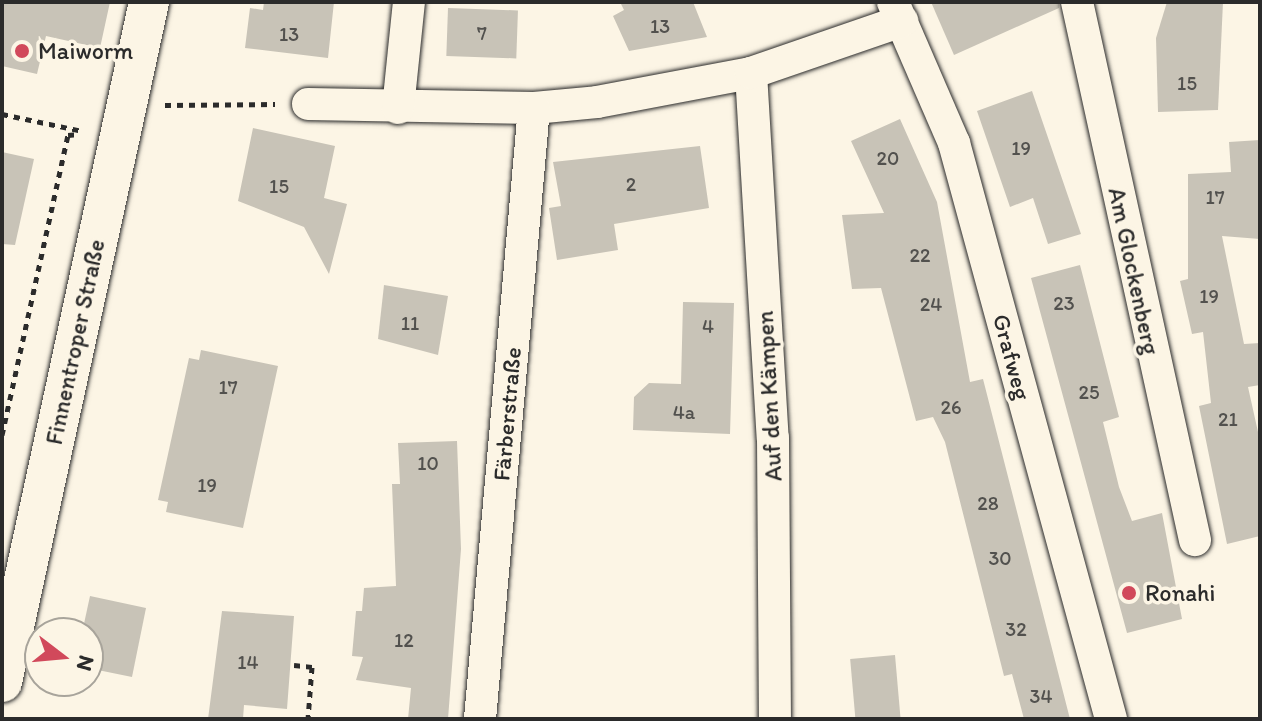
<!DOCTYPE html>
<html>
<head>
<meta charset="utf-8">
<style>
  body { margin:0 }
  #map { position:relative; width:1262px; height:721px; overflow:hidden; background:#fcf5e5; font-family:Itim,sans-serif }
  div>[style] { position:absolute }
  .building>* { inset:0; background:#c8c3b7; transform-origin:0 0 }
  .path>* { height:5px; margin-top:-2.5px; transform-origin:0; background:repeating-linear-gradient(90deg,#2b2b2b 0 6px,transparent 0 12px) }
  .roads { filter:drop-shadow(0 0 2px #2b2b2b) drop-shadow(0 0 2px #2b2b2b) }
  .minor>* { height:32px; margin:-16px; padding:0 16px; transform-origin:16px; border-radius:16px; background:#fcf5e5 }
  .tertiary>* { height:40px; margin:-20px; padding:0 20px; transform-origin:20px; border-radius:20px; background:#fcf5e5 }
  .dots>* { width:22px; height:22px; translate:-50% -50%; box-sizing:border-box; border:4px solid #fcf5e5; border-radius:50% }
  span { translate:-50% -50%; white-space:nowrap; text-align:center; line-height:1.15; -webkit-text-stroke:7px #fcf5e5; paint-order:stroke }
  .number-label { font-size:20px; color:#52514e }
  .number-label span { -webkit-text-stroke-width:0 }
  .poi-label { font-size:24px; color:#2b2b2b }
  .left { translate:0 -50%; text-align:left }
  .street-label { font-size:24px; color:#2b2b2b }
  .frame { position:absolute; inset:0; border:4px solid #2b2b2b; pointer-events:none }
  .north { position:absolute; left:24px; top:617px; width:80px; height:80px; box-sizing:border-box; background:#fcf5e5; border:2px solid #a8a49b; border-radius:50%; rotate:106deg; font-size:22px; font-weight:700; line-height:32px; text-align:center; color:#2b2b2b }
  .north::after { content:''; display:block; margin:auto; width:28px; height:36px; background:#d1495b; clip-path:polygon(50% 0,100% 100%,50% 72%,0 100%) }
</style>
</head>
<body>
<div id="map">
  <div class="building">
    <i style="clip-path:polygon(2px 2px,110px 2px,100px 48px,46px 36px,37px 74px,2px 66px)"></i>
    <i style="clip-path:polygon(264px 2px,334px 2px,328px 58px,245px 48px,250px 8px,263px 10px)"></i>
    <i style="clip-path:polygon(620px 2px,693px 2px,707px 37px,629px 51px,613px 16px,624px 10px)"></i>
    <i style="clip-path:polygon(931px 2px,1059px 2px,1059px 8px,954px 55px)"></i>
    <i style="clip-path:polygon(1167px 2px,1223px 2px,1218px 110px,1158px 112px,1156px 38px)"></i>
    <i style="left:448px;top:8px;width:70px;height:48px;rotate:2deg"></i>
    <i style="clip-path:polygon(1032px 91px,1081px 234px,1048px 244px,1033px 198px,1010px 207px,977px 111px)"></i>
    <i style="clip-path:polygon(900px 119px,937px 202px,970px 382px,983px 379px,1070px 719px,1024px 719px,1012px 674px,1004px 676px,945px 442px,933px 417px,916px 421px,881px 288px,852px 289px,842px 215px,884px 213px,851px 141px)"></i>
    <i style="clip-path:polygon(253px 128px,335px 146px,324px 198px,347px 204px,329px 274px,304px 227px,238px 201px)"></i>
    <i style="clip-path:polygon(1260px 140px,1260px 239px,1222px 236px,1244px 344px,1260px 343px,1260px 385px,1248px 387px,1260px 441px,1260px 536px,1227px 544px,1199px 406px,1211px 403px,1203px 332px,1192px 334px,1180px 281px,1188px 279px,1188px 174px,1231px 172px,1229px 142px)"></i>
    <i style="clip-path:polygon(700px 146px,709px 208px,614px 224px,618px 250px,557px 260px,549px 208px,561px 206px,553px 162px)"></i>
    <i style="clip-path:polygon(2px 152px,34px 159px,15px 245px,2px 244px)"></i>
    <i style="clip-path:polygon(1080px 265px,1119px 417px,1103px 422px,1119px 487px,1132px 521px,1162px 513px,1182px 619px,1127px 633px,1031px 278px)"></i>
    <i style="clip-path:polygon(384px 285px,448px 296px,438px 355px,378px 339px)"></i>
    <i style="clip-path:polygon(683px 302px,734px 303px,730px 434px,633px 430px,634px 397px,649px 383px,681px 384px)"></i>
    <i style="clip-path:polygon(201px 350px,278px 366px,243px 528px,166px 512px,168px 502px,158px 500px,189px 358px,199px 360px)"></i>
    <i style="clip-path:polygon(457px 441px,461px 549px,448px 719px,408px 719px,411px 688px,356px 680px,363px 657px,352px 656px,356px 611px,362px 611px,364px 588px,396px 586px,392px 484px,400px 484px,398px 443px)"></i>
    <i style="clip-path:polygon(90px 596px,146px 608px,132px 677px,88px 668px,82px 633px)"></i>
    <i style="clip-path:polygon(222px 611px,294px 616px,287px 709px,244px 705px,243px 719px,208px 719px)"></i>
    <i style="left:895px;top:655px;width:64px;height:45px;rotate:85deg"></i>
  </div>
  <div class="path">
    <i style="left:165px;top:105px;width:110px;rotate:-0.5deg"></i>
    <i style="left:2px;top:114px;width:83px;rotate:11.9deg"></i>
    <i style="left:2px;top:435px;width:307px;rotate:-77.6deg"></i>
    <i style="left:68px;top:135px;width:11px;rotate:-5deg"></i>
    <i style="left:294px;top:665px;width:18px;rotate:6deg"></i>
    <i style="left:312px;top:667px;width:52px;rotate:94.4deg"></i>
  </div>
  <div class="roads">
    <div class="minor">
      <i style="left:893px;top:2px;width:154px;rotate:66.6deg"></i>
      <i style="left:954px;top:143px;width:597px;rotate:74.75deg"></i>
      <i style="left:1077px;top:2px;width:551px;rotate:77.63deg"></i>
      <i style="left:751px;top:73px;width:366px;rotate:86.6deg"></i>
      <i style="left:773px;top:438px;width:281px;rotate:89.6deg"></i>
      <i style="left:308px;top:104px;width:226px;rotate:1deg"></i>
      <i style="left:534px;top:108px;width:63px;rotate:-5.4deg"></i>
      <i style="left:597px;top:102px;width:157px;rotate:-10.7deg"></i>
      <i style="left:751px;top:73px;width:160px;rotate:-19deg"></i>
      <i style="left:398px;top:108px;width:107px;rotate:-84.1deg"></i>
      <i style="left:480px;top:719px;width:613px;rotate:-84.95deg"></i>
    </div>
    <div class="tertiary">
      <i style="left:2px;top:682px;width:696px;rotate:-77.8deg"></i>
    </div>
  </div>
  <div class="dots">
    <i style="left:22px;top:51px;background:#d1495b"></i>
    <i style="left:1129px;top:593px;background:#d1495b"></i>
  </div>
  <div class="number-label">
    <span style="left:660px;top:26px">13</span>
    <span style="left:482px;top:33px">7</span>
    <span style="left:289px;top:34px">13</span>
    <span style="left:1187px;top:83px">15</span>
    <span style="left:1021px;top:148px">19</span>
    <span style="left:888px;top:158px">20</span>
    <span style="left:631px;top:184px">2</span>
    <span style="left:279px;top:186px">15</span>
    <span style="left:1215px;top:197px">17</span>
    <span style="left:920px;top:255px">22</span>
    <span style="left:1209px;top:296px">19</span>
    <span style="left:1064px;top:303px">23</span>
    <span style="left:931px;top:304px">24</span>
    <span style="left:410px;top:323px">11</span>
    <span style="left:708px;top:326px">4</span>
    <span style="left:228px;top:387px">17</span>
    <span style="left:1089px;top:392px">25</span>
    <span style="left:951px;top:407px">26</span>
    <span style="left:684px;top:412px">4a</span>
    <span style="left:1228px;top:419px">21</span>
    <span style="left:428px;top:463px">10</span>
    <span style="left:207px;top:485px">19</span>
    <span style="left:988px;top:503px">28</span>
    <span style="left:1000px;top:558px">30</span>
    <span style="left:1016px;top:629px">32</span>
    <span style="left:404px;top:640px">12</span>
    <span style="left:248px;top:662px">14</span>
    <span style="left:1041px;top:696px">34</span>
  </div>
  <div class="poi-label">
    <span class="left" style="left:38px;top:51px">Maiworm</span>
    <span class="left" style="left:1145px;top:593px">Ronahi</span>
  </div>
  <div class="street-label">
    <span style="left:1134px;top:271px;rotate:78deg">Am Glockenberg</span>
    <span style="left:75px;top:342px;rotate:-78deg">Finnentroper Straße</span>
    <span style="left:1012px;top:357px;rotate:75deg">Grafweg</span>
    <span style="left:769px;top:396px;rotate:-93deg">Auf den Kämpen</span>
    <span style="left:507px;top:414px;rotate:-85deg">Färberstraße</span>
  </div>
  <div class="frame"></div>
  <div class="north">N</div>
</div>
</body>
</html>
